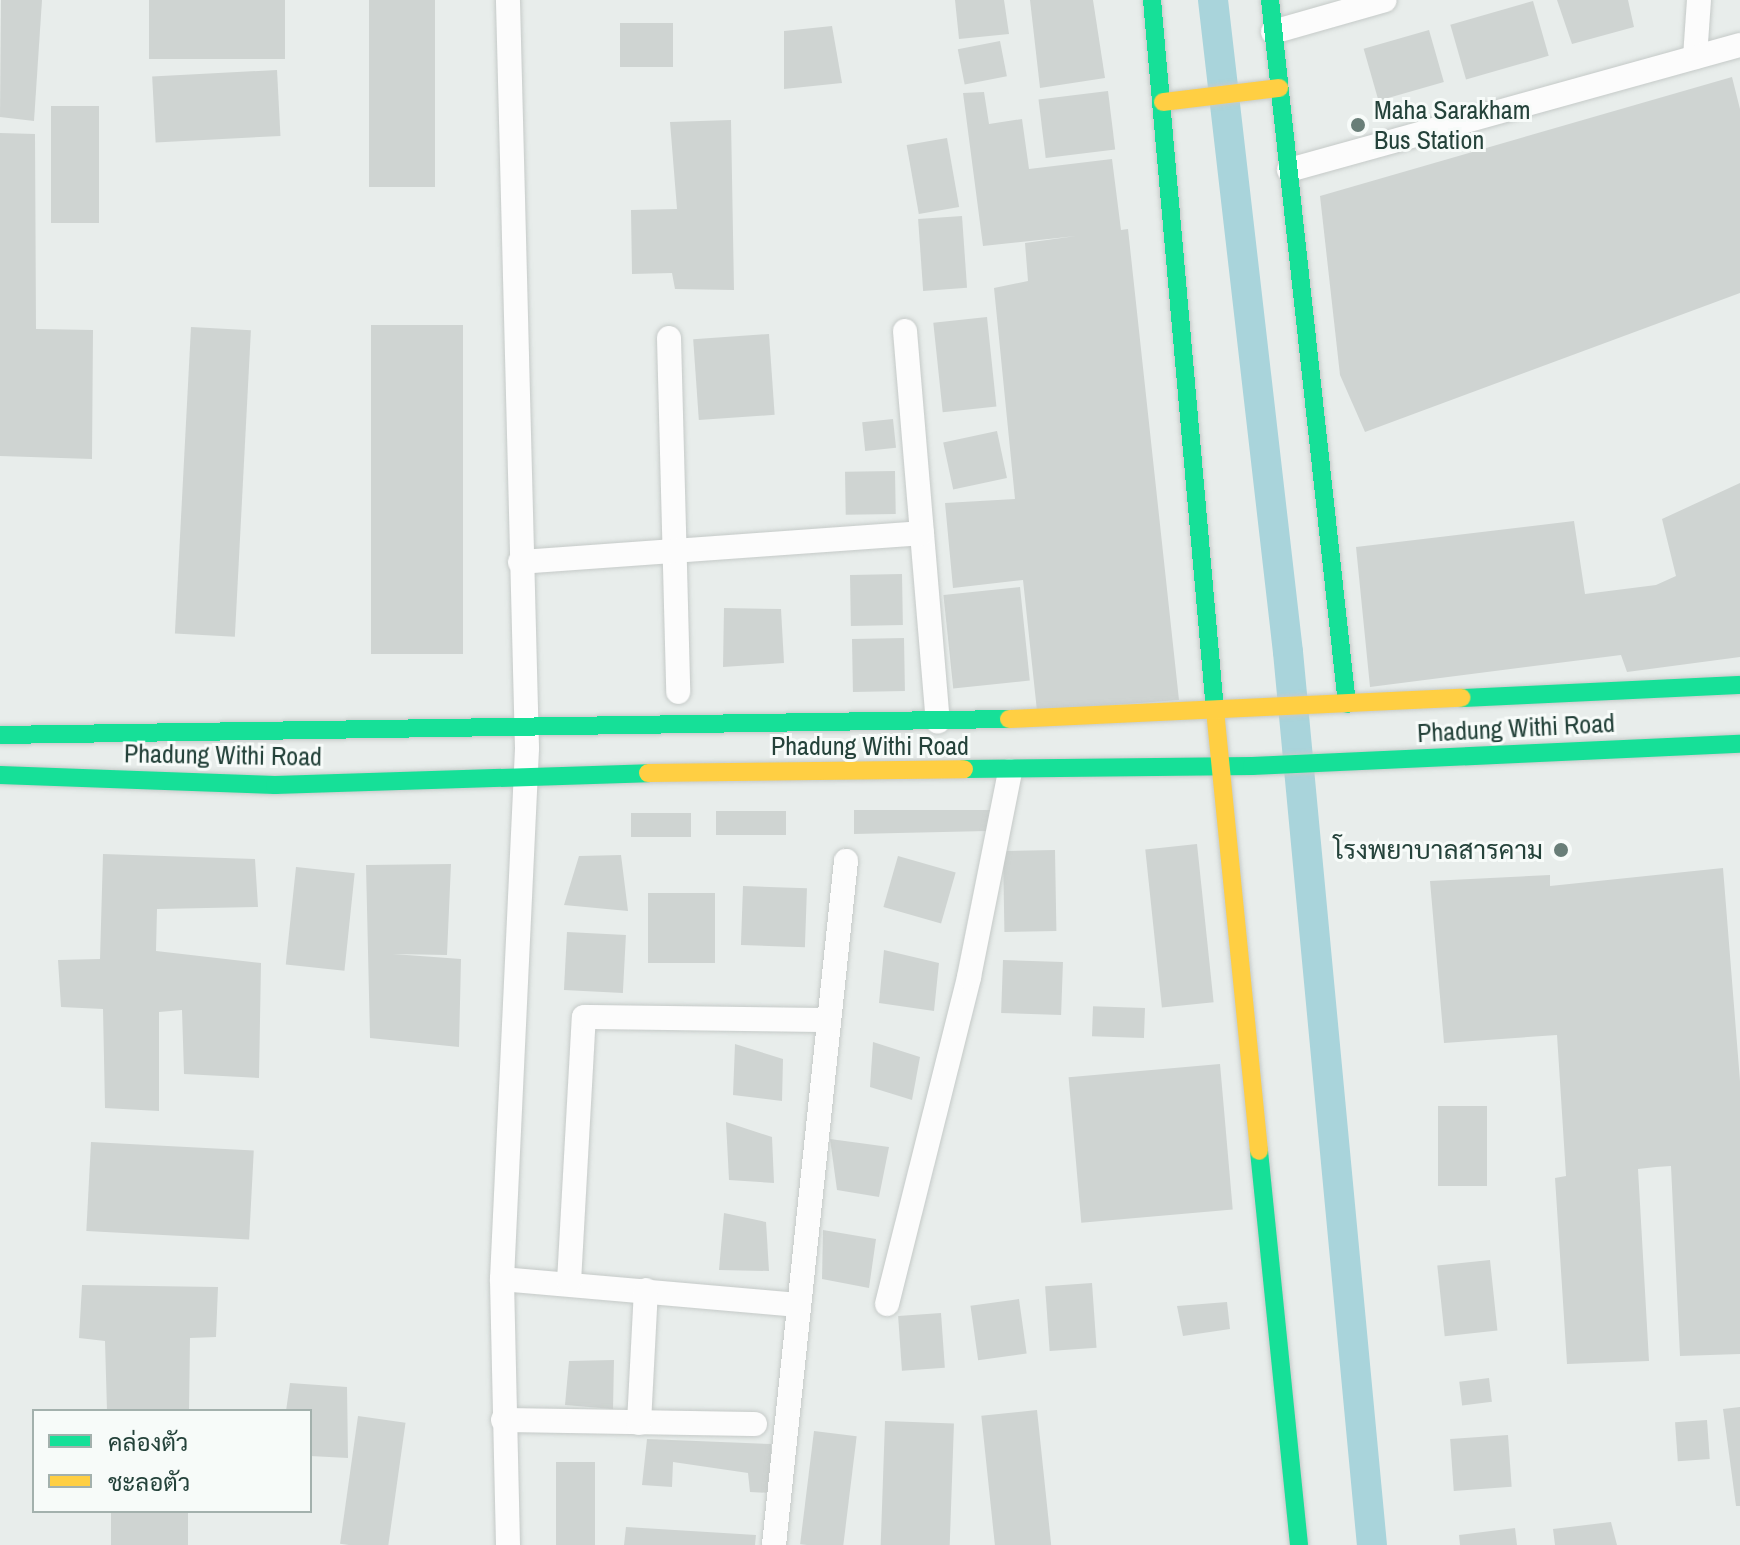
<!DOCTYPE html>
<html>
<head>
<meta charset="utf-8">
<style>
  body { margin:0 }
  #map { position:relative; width:1740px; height:1545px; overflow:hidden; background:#e8edeb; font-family:"Archivo Narrow",Sarabun,sans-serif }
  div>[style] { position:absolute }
  .canal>* { height:30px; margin:-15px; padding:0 15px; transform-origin:15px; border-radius:15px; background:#a9d4db }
  .building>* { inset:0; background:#cfd4d2; transform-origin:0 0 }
  .roads { filter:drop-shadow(0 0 2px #c5cac8) drop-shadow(0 0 2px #c5cac8) }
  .street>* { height:24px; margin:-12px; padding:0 12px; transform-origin:12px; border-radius:12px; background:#fcfcfc }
  .fast>* { height:18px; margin:-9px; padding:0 9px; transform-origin:9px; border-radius:9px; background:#16e098 }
  .slow>* { height:18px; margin:-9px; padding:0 9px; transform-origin:9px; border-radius:9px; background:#ffcf43 }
  .dots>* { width:22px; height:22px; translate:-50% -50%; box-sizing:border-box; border:4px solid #f7fbf9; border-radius:50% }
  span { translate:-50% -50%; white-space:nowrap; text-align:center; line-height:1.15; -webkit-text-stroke:6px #f7fbf9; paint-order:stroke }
  .poi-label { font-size:26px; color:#24423a }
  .left { translate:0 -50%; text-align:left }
  .right { translate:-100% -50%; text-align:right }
  .street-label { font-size:26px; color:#24423a }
  .legend { position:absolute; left:32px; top:1409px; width:280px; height:104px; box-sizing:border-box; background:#f7fbf9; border:2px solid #a3b1ad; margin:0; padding:10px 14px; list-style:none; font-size:24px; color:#24423a }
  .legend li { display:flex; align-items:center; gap:16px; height:40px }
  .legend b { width:40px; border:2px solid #a3b1ad }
</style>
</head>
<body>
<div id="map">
  <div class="canal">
    <i style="left:1213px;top:0;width:656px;rotate:83.44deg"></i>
    <i style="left:1288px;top:652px;width:897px;rotate:84.63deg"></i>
  </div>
  <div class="building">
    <i style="clip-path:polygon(1px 0,42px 0,34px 121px,0 117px)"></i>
    <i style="left:149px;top:0;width:136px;height:59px"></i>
    <i style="left:369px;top:0;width:66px;height:187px"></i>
    <i style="clip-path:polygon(955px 0,1004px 0,1009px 34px,959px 39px)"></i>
    <i style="clip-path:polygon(1030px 0,1093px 0,1105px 78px,1040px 88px)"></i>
    <i style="clip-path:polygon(1557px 0,1628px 0,1634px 27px,1572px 44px)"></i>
    <i style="left:1533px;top:1px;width:57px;height:86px;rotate:74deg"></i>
    <i style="left:673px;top:23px;width:44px;height:53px;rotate:90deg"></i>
    <i style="clip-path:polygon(832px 26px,842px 83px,784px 89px,784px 31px)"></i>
    <i style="left:1429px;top:30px;width:54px;height:68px;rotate:74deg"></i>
    <i style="left:1000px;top:41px;width:36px;height:43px;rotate:79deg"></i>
    <i style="left:277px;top:70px;width:66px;height:125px;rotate:87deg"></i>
    <i style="clip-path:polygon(1732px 77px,1740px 109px,1740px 293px,1365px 432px,1340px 375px,1320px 196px)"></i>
    <i style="left:1108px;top:91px;width:59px;height:70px;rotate:83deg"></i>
    <i style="clip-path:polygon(984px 92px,989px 124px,1022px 119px,1029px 169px,1112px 159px,1121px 230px,1128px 229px,1179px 700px,1037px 711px,1023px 580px,953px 588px,945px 503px,1015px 499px,994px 288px,1028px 281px,1025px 243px,1076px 236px,983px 246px,963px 93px)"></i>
    <i style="left:51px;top:106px;width:48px;height:117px"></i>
    <i style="clip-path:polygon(731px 120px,734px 290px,675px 289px,672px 273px,632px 274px,631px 210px,677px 209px,670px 122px)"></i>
    <i style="clip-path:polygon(0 133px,35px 134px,36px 329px,93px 330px,92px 459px,0 456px)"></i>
    <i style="left:947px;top:138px;width:70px;height:41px;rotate:80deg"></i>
    <i style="left:962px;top:216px;width:72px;height:44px;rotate:86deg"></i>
    <i style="left:987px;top:317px;width:90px;height:54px;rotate:84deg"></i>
    <i style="left:371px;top:325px;width:92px;height:329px"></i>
    <i style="left:191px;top:327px;width:60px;height:307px;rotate:3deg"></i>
    <i style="left:769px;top:334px;width:81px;height:76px;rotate:86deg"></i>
    <i style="left:893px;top:419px;width:29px;height:31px;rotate:84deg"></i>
    <i style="left:997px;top:431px;width:48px;height:55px;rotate:78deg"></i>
    <i style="left:895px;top:471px;width:43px;height:50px;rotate:89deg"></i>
    <i style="clip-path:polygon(1740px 483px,1740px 657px,1627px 672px,1621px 655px,1370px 687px,1356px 547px,1574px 521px,1585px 594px,1656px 585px,1676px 576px,1662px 519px)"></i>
    <i style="left:902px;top:574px;width:51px;height:52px;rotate:89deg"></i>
    <i style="left:1020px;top:587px;width:94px;height:77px;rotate:84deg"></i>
    <i style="clip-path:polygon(724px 608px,781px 609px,784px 663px,723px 667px)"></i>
    <i style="left:904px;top:638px;width:53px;height:52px;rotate:89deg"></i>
    <i style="clip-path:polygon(854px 810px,990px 810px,987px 831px,854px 834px)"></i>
    <i style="left:716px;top:811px;width:70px;height:24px"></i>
    <i style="left:631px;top:813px;width:60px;height:24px"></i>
    <i style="left:1197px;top:844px;width:159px;height:52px;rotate:84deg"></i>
    <i style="left:1055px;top:850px;width:81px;height:52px;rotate:89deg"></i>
    <i style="clip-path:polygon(103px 854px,255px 859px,258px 907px,157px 909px,156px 951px,261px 963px,259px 1078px,184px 1074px,182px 1010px,159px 1012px,159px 1111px,105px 1108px,103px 1009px,61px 1007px,58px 960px,100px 959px)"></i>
    <i style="clip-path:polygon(621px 855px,628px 911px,564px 905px,579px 856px)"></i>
    <i style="left:898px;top:856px;width:60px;height:53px;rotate:16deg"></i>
    <i style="clip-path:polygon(451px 864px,447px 955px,393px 954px,461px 959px,459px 1047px,370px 1038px,366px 865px)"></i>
    <i style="left:296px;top:867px;width:59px;height:98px;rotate:6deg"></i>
    <i style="clip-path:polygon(1723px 868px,1740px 1081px,1740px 1354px,1680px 1356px,1671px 1166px,1656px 1167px,1638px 1169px,1649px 1361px,1567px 1364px,1555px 1178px,1566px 1176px,1557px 1035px,1444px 1043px,1430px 881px,1550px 875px,1550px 886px)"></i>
    <i style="left:743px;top:886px;width:64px;height:59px;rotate:2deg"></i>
    <i style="left:648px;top:893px;width:67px;height:70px"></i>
    <i style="left:567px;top:932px;width:59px;height:58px;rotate:3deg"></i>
    <i style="clip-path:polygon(884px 950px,939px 963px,934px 1011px,879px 1003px)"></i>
    <i style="left:1003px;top:960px;width:60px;height:53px;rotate:2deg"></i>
    <i style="left:1145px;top:1008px;width:30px;height:52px;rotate:92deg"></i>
    <i style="clip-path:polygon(873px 1042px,920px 1057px,912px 1100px,870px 1087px)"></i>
    <i style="clip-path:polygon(735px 1044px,783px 1059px,782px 1101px,733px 1095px)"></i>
    <i style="left:1220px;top:1064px;width:146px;height:152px;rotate:85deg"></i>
    <i style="left:1438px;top:1106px;width:49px;height:80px"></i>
    <i style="clip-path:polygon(726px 1122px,772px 1137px,774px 1183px,729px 1180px)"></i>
    <i style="clip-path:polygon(830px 1139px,889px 1147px,879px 1197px,837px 1190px)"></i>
    <i style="left:91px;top:1142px;width:163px;height:89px;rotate:3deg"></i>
    <i style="clip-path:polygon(724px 1213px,766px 1222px,769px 1271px,719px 1270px)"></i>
    <i style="clip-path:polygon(823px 1230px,876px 1239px,869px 1288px,822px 1279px)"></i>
    <i style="left:1490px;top:1260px;width:71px;height:53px;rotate:84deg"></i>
    <i style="left:1092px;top:1283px;width:65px;height:47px;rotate:86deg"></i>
    <i style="clip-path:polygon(82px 1285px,218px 1287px,216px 1337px,190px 1338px,189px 1411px,107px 1411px,105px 1341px,79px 1338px)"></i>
    <i style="left:1019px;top:1299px;width:55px;height:49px;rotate:82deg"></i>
    <i style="clip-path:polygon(1227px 1302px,1230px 1329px,1183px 1336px,1177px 1306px)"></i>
    <i style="left:941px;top:1313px;width:55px;height:43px;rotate:86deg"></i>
    <i style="clip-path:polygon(614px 1360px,613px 1409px,565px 1405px,569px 1361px)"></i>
    <i style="left:1489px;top:1378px;width:24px;height:30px;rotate:83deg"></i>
    <i style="clip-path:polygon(290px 1383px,347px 1387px,348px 1458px,310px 1456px,310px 1411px,286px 1411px)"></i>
    <i style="clip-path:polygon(1740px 1407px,1740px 1506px,1736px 1506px,1723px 1409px)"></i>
    <i style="left:1037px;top:1410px;width:136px;height:56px;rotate:84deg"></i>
    <i style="left:358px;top:1416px;width:48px;height:129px;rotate:8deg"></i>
    <i style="left:1707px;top:1420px;width:39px;height:32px;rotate:86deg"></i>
    <i style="left:885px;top:1421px;width:69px;height:124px;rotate:2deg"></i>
    <i style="left:814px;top:1431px;width:43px;height:114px;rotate:7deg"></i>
    <i style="left:1508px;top:1435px;width:52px;height:58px;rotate:86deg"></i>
    <i style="clip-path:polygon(647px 1439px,771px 1444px,771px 1493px,750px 1492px,748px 1473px,673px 1462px,672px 1487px,642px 1485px)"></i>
    <i style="left:595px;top:1462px;width:83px;height:39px;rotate:90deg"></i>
    <i style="left:111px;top:1511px;width:77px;height:34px"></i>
    <i style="clip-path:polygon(1611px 1522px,1617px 1545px,1555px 1545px,1553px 1529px)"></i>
    <i style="clip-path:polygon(626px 1527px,756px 1535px,755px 1545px,624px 1545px)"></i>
    <i style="clip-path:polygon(1515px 1528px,1517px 1545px,1460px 1545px,1459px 1535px)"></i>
  </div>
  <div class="roads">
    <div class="street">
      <i style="left:1273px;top:32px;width:116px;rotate:-15.9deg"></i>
      <i style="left:1695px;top:57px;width:57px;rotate:-86deg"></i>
      <i style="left:1289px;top:170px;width:468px;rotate:-15.5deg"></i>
      <i style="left:905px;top:331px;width:392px;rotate:85.2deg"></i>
      <i style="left:669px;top:338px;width:354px;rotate:88.5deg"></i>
      <i style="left:520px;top:562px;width:403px;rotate:-4.1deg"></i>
      <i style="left:502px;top:1279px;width:297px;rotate:5deg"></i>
      <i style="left:569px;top:1282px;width:265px;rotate:-86.8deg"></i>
      <i style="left:584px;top:1017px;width:244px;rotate:0.7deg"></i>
      <i style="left:887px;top:1304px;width:337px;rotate:-75.9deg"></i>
      <i style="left:969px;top:977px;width:210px;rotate:-78.7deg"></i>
      <i style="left:503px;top:1420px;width:252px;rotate:0.9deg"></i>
      <i style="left:639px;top:1423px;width:133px;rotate:-87deg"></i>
      <i style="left:508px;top:1545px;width:266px;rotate:-91.3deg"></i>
      <i style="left:502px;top:1279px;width:532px;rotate:-87.3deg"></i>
      <i style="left:527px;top:748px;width:748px;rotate:-91.46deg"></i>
      <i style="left:774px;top:1545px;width:688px;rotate:-83.99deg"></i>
    </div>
    <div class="fast">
      <i style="left:1152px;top:0;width:713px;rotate:84.93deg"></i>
      <i style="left:1270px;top:0;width:708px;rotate:83.76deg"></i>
      <i style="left:1462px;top:698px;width:278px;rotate:-2.7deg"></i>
      <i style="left:0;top:735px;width:1009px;rotate:-0.91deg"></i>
      <i style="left:964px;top:769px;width:288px;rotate:-0.6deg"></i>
      <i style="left:1252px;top:766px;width:488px;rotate:-2.6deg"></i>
      <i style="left:0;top:775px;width:275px;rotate:2.1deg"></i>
      <i style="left:275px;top:785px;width:373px;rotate:-1.8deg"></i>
      <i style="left:1259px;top:1151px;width:396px;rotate:84.2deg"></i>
    </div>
    <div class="slow">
      <i style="left:1163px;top:102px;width:117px;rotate:-6.9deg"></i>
      <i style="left:1215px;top:710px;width:443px;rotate:84.3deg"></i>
      <i style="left:1009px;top:719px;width:453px;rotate:-2.7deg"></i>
      <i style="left:648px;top:773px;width:316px;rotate:-0.7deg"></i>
    </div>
  </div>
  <div class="dots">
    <i style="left:1358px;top:125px;background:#697e78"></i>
    <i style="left:1561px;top:850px;background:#697e78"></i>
  </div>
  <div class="poi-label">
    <span class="left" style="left:1374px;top:125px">Maha Sarakham<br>Bus Station</span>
    <span class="right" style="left:1543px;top:850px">โรงพยาบาลสารคาม</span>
  </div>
  <div class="street-label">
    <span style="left:1516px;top:728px;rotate:-3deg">Phadung Withi Road</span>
    <span style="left:870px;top:746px">Phadung Withi Road</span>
    <span style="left:223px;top:755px;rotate:1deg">Phadung Withi Road</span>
  </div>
  <ul class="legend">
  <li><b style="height:10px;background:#16e098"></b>คล่องตัว</li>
  <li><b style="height:10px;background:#ffcf43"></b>ชะลอตัว</li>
  </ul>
</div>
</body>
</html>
